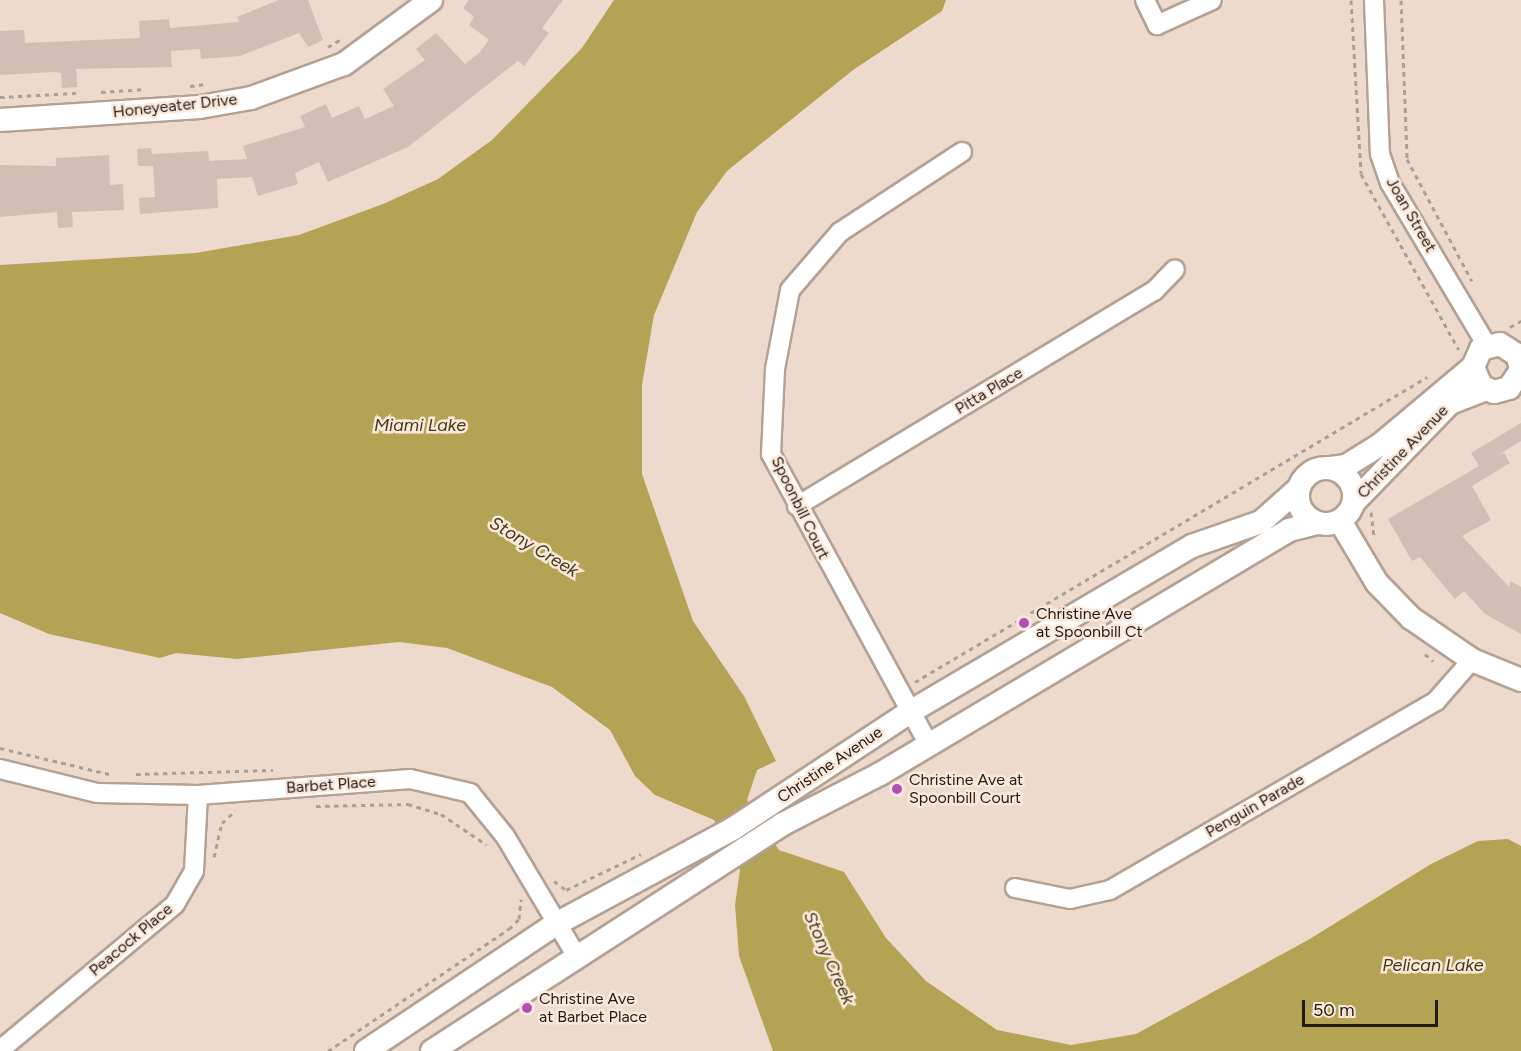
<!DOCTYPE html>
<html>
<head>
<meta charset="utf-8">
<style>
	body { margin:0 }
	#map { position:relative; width:1521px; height:1051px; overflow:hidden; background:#eddacd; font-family:Figtree,sans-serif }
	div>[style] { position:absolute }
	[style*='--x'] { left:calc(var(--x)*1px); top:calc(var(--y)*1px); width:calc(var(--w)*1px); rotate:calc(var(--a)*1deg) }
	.water>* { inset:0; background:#b5a355 }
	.building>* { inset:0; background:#d3bdb5 }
	.path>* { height:3px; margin-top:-1.5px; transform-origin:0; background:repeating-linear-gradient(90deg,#ad9e93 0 4.5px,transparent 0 9px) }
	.roads { filter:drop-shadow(2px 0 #b3a194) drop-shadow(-2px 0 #b3a194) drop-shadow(0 2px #b3a194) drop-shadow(0 -2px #b3a194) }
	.minor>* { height:18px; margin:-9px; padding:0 9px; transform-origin:9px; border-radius:9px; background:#fff }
	.tertiary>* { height:22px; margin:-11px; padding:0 11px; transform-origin:11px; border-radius:11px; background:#fff }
	.tertiary>.ring { margin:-11px; padding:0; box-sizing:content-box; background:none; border:22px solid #fff; border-radius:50% }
	.dots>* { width:16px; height:16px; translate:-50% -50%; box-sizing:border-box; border:3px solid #fbe8da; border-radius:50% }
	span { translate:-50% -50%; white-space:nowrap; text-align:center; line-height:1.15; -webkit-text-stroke:5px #fbe8da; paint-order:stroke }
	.street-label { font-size:16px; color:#211b16 }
	.poi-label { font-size:16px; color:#211b16 }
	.left { translate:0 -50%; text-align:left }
	.water-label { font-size:18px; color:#413917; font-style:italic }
	.scale { position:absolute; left:1302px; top:1000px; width:136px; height:27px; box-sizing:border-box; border:3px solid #211b16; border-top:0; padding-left:8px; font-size:18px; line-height:21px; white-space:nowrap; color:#211b16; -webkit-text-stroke:4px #fbe8da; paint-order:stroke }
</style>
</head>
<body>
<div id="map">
	<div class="water">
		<div style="clip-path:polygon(614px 0,946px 0,942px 11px,853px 70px,727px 171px,697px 212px,654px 315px,642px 385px,642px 474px,693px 621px,744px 696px,776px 761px,757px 770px,747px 800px,779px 850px,844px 872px,886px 938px,926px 981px,997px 1030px,1071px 1045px,1136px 1034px,1308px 940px,1431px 864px,1478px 841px,1508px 839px,1521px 846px,1521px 1051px,773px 1051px,739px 956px,735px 905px,740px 870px,714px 820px,655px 795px,635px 776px,610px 730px,552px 687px,447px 648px,399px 642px,237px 659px,176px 653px,160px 658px,49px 634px,0 613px,0 265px,196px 253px,299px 235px,383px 204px,438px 179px,492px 140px,582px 48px)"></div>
	</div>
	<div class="building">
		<div style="clip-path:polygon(279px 0,308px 0,323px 40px,308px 47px,299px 33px,240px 56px,201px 59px,200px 49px,171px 51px,172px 67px,76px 69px,77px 87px,62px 88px,61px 73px,54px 72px,0 75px,0 31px,24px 30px,25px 43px,140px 38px,139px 21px,169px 19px,170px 28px,239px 22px,237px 17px)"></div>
		<div style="clip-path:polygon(469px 0,563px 0,542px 28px,549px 33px,524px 66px,518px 61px,408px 147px,328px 182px,319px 162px,295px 173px,298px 184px,258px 196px,252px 177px,217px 179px,218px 208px,140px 214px,139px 198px,155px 197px,153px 166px,138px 166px,137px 149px,151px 148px,153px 164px,152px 154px,208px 151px,209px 161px,247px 159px,243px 146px,305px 127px,300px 116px,326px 104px,332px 118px,359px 106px,365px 119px,394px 106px,383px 89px,425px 60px,416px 49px,436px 33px,465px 64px,479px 53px,489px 40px,469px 25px,474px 17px,463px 8px)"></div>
		<div style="clip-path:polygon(109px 155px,110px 185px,123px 184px,124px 210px,72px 212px,73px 227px,58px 228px,57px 212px,0 217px,0 165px,56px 166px,56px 158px)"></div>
		<div style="clip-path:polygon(1521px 423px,1521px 441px,1498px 455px,1504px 453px,1510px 463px,1472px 486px,1491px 520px,1462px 536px,1509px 587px,1511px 581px,1521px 587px,1521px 634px,1485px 614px,1464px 591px,1455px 599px,1420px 557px,1412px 561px,1388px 519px,1479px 466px,1471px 453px)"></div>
	</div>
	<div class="path">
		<div style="--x:1351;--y:0;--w:174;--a:86.7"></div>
		<div style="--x:1361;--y:174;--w:201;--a:60.9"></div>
		<div style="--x:1401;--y:0;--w:159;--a:87.8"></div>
		<div style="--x:1407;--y:159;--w:138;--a:62"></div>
		<div style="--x:328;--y:47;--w:17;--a:-31"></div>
		<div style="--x:190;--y:86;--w:15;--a:-8"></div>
		<div style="--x:101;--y:92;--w:44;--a:-3.9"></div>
		<div style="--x:0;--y:97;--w:76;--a:-3"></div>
		<div style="--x:1510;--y:327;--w:13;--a:-29"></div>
		<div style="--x:1371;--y:512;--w:23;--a:83"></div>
		<div style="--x:1425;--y:654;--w:11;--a:41"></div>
		<div style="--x:915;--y:682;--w:596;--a:-30.78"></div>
		<div style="--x:0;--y:748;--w:112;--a:13.4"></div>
		<div style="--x:136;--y:774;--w:137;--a:-1.7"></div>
		<div style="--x:316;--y:806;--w:92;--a:-1.2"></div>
		<div style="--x:408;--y:804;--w:34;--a:17"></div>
		<div style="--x:441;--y:814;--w:55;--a:34"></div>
		<div style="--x:214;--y:857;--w:35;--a:-77"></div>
		<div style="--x:222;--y:823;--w:18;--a:-43"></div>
		<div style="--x:554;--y:881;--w:15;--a:37"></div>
		<div style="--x:566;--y:890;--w:83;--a:-25.6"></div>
		<div style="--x:328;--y:1051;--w:218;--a:-34"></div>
		<div style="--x:509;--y:929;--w:14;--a:-45"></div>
		<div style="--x:519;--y:919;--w:20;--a:-84"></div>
	</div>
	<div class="roads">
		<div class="minor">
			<div style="--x:1145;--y:0;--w:28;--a:64"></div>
			<div style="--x:1157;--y:25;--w:60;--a:-24.4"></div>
			<div style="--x:1374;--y:0;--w:154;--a:87.8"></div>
			<div style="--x:1380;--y:154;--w:31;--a:71"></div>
			<div style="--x:1390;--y:183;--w:190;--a:59.2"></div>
			<div style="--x:797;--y:506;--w:417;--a:-31.1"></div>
			<div style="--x:1154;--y:291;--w:30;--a:-46"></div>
			<div style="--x:929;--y:745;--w:331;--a:-118.5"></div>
			<div style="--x:771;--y:454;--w:85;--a:-87.3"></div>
			<div style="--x:775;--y:369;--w:80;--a:-79.2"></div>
			<div style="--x:790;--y:290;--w:77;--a:-49.2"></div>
			<div style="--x:840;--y:232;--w:146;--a:-33.3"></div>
			<div style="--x:0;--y:769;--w:100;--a:13.9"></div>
			<div style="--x:97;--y:793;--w:101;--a:1.1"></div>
			<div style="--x:198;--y:795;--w:213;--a:-4.3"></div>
			<div style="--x:410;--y:779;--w:62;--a:13.1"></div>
			<div style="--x:470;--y:793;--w:55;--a:50.9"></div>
			<div style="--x:505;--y:836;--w:139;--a:59.2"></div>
			<div style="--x:1015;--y:888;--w:56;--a:11.3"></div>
			<div style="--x:1070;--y:899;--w:41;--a:-12.7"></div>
			<div style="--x:1110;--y:890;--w:377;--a:-30.1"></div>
			<div style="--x:1436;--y:701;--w:55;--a:-48.7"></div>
			<div style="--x:0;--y:1050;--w:228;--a:-39.8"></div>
			<div style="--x:175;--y:904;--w:38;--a:-60"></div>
			<div style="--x:194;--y:871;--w:76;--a:-87"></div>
		</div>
		<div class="tertiary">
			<div style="--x:0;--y:120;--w:200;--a:-3.7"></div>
			<div style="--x:200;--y:107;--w:52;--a:-10"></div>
			<div style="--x:251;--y:98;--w:99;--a:-20.1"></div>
			<div style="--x:344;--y:64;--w:108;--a:-36.3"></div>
			<div style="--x:1521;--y:368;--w:14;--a:-107"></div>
			<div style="--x:1517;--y:355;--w:20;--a:-147"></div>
			<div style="--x:1500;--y:344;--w:20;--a:165"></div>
			<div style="--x:1481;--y:349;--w:20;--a:114"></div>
			<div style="--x:1473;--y:367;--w:21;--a:67"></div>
			<div style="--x:1481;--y:386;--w:14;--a:25"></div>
			<div style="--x:1494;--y:392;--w:16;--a:-15"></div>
			<div style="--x:1509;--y:388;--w:22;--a:-56"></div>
			<div class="ring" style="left:1298px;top:468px;width:34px;height:34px"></div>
			<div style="--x:1331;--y:468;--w:15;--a:-8"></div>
			<div style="--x:1346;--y:466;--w:40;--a:-32"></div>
			<div style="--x:1380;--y:445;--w:121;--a:-40"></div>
			<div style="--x:1354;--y:502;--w:138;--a:-45.9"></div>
			<div style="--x:1450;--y:403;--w:39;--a:-21"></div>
			<div style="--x:1340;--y:521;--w:72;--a:59.2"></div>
			<div style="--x:1377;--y:583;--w:49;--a:45.8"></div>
			<div style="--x:1411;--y:618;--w:74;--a:34.5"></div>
			<div style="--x:1472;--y:660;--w:53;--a:22.2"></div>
			<div style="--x:366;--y:1051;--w:229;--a:-33.8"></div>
			<div style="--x:556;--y:924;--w:202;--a:-28.3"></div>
			<div style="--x:734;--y:828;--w:211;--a:-33.4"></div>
			<div style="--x:910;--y:712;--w:327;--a:-30.5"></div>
			<div style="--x:1192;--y:546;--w:73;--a:-19.2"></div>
			<div style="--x:1261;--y:522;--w:50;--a:-41.7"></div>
			<div style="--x:432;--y:1051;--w:418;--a:-32.9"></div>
			<div style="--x:783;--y:824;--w:109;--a:-27.3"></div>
			<div style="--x:880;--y:774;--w:476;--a:-30.8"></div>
			<div style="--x:1289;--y:530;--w:30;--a:-14"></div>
		</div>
	</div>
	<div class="dots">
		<div style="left:1024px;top:623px;background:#af50b9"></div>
		<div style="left:897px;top:789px;background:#af50b9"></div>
		<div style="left:527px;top:1008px;background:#af50b9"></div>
	</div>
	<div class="street-label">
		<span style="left:175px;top:106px;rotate:-6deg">Honeyeater Drive</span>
		<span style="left:1411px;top:215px;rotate:60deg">Joan Street</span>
		<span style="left:989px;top:391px;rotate:-31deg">Pitta Place</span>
		<span style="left:1403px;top:452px;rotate:-46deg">Christine Avenue</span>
		<span style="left:800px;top:508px;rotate:64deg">Spoonbill Court</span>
		<span style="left:830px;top:765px;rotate:-34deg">Christine Avenue</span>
		<span style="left:331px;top:785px;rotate:-4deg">Barbet Place</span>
		<span style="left:1255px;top:806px;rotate:-30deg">Penguin Parade</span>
		<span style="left:131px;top:940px;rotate:-40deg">Peacock Place</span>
	</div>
	<div class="poi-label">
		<span class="left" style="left:1036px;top:623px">Christine Ave<br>at Spoonbill Ct</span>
		<span class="left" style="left:909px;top:789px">Christine Ave at<br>Spoonbill Court</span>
		<span class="left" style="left:539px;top:1008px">Christine Ave<br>at Barbet Place</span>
	</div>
	<div class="water-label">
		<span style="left:420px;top:425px">Miami Lake</span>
		<span style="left:534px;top:547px;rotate:31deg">Stony Creek</span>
		<span style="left:829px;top:958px;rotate:66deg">Stony Creek</span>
		<span style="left:1433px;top:965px">Pelican Lake</span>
	</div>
	<div class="scale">50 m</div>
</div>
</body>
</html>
